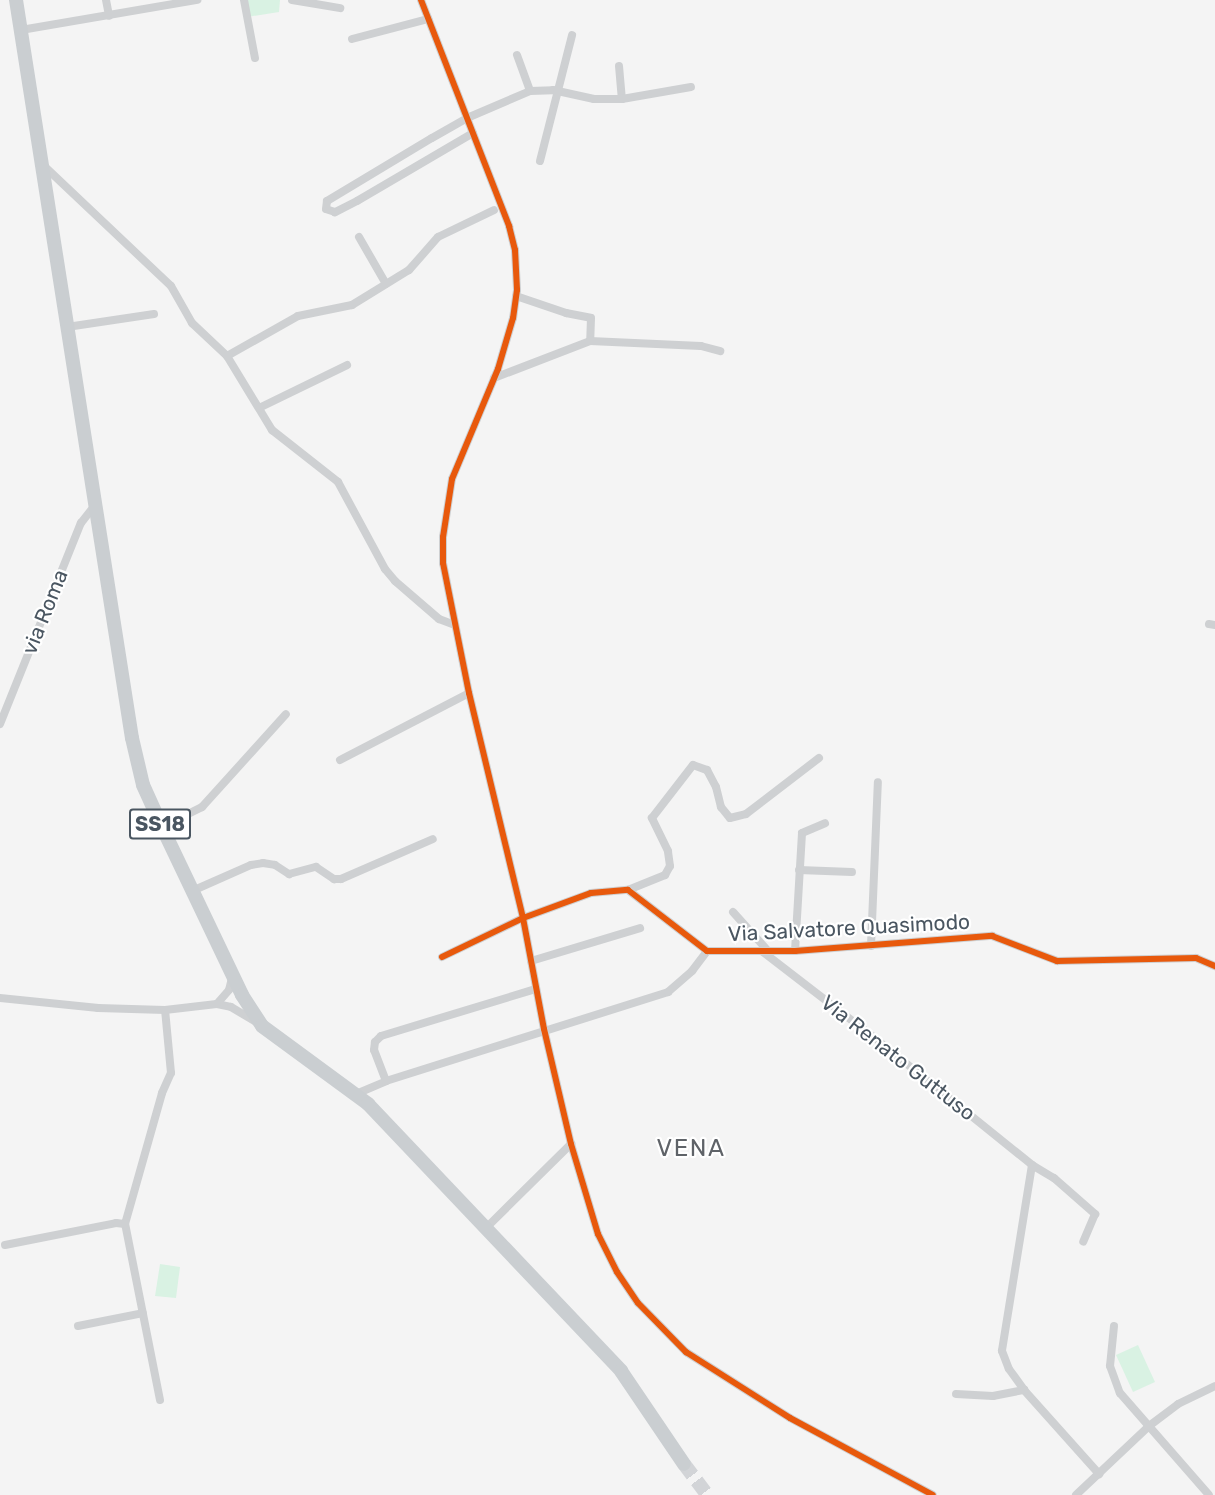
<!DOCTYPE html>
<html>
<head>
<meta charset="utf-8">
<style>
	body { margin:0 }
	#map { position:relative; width:1215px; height:1495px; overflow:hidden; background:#f4f4f4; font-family:Rubik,sans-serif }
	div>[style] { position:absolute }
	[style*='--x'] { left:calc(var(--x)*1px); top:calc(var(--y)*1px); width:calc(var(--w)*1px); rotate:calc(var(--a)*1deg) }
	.green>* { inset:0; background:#d9f2e3 }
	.primary-tunnel>* { height:14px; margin-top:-7px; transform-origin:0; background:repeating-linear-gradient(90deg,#d2d4d7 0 14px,transparent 0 21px) }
	.minor>* { height:8px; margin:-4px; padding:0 4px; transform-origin:4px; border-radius:4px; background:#ced0d2 }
	.primary>* { height:14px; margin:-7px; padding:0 7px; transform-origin:7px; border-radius:7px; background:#caced1 }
	.cycleway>* { height:6px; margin:-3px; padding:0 3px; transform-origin:3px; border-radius:3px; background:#e8590c }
	span { translate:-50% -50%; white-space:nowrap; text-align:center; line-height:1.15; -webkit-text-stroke:4.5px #fff; paint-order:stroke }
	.shield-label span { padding:2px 4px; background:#fff; border:2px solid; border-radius:4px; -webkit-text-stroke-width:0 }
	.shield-label { font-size:20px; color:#4a5661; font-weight:700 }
	.street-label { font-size:21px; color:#4a5661 }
	.quarter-label { font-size:24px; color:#5f6368; letter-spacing:1.5px }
</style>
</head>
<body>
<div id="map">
	<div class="green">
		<div style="clip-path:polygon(244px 0,280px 0,279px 12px,247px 17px)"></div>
		<div style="clip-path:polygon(160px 1264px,180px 1267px,176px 1298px,155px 1296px)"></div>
		<div style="clip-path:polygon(1138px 1345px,1155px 1382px,1133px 1392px,1116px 1355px)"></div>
	</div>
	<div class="primary-tunnel">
		<div style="--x:684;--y:1464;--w:39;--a:53"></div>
	</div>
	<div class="minor">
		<div style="--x:106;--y:0;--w:16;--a:79"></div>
		<div style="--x:244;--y:0;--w:59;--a:79.3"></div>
		<div style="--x:292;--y:0;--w:49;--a:9.5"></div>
		<div style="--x:421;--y:0;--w:243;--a:68.7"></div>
		<div style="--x:509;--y:226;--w:25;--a:76"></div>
		<div style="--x:515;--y:250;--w:40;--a:87.1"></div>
		<div style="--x:517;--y:290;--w:28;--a:98"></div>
		<div style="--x:513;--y:318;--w:53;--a:106.4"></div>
		<div style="--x:498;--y:369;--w:119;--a:112.7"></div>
		<div style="--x:452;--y:479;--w:59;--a:98.8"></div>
		<div style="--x:443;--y:537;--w:26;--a:90"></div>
		<div style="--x:443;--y:563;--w:133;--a:78.7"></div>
		<div style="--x:469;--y:693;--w:231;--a:76.5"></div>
		<div style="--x:523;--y:918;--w:113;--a:79.3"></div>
		<div style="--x:544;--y:1029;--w:118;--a:76.8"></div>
		<div style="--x:571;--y:1144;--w:94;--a:73.3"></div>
		<div style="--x:598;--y:1234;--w:42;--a:63.4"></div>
		<div style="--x:617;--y:1272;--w:37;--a:56"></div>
		<div style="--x:638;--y:1303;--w:69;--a:45.6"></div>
		<div style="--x:686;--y:1352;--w:123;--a:32.4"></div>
		<div style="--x:790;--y:1418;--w:162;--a:28.3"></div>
		<div style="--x:21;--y:30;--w:179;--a:-9.7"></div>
		<div style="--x:352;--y:39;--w:79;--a:-14.7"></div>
		<div style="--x:517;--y:55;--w:38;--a:70"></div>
		<div style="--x:619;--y:66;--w:33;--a:85"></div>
		<div style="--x:473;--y:133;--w:134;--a:149.6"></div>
		<div style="--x:357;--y:201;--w:25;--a:153"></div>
		<div style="--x:335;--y:212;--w:9;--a:-162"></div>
		<div style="--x:326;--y:209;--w:8;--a:-83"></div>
		<div style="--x:327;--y:201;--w:122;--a:-31"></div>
		<div style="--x:432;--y:138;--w:40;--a:-29.7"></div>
		<div style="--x:467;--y:118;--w:69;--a:-23.2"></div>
		<div style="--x:530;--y:91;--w:23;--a:-2"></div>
		<div style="--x:553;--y:90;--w:42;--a:12.4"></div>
		<div style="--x:594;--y:99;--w:28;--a:0"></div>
		<div style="--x:622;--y:99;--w:70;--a:-9.9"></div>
		<div style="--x:540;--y:161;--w:130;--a:-75.7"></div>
		<div style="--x:43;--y:165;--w:176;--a:43.4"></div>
		<div style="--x:171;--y:286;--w:43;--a:60.4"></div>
		<div style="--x:192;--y:323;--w:48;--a:43.3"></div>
		<div style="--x:227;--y:356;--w:87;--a:58.7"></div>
		<div style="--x:272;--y:430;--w:84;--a:38.2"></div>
		<div style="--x:338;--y:482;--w:99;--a:61.6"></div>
		<div style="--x:385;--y:569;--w:16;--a:50"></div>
		<div style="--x:395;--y:581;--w:58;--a:40.8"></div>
		<div style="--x:439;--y:619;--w:17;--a:21"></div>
		<div style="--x:359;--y:237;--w:54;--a:60.1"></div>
		<div style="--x:516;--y:296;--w:53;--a:18.8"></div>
		<div style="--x:566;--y:313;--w:25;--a:11"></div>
		<div style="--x:591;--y:318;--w:23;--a:92"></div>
		<div style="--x:67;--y:327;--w:88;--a:-8.5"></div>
		<div style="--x:227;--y:356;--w:81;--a:-29.4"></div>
		<div style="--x:298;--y:316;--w:55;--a:-11.5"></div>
		<div style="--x:352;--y:305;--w:67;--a:-31.6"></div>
		<div style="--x:409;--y:270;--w:44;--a:-48.7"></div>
		<div style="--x:438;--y:237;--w:62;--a:-25.7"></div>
		<div style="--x:494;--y:378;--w:103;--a:-21.1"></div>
		<div style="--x:590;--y:341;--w:111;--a:2.6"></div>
		<div style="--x:701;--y:346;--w:20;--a:15"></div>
		<div style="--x:259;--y:408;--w:98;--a:-26"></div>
		<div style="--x:1209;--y:624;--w:6;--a:9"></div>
		<div style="--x:0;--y:724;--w:217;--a:-68.1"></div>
		<div style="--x:81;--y:523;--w:23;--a:-52"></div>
		<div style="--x:340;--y:760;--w:145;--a:-27.4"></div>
		<div style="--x:162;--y:827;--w:45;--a:-26.6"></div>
		<div style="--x:202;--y:807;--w:125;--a:-47.9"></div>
		<div style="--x:799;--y:870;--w:53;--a:2.2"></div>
		<div style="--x:628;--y:890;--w:40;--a:-22"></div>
		<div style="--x:665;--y:875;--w:10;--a:-61"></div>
		<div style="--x:670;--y:866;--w:15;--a:-98"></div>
		<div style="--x:668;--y:851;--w:37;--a:-116"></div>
		<div style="--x:652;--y:818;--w:67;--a:-52.3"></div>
		<div style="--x:693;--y:765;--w:15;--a:20"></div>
		<div style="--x:707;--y:770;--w:19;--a:62"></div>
		<div style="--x:716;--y:787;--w:21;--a:76"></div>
		<div style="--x:721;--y:807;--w:14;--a:51"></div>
		<div style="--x:730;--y:818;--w:16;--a:-14"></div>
		<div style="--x:746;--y:814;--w:92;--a:-37.5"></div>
		<div style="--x:192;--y:891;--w:64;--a:-23.8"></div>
		<div style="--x:251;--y:865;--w:12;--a:-9"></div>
		<div style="--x:263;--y:863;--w:12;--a:9"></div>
		<div style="--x:275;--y:865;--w:17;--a:33"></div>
		<div style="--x:289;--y:874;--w:28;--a:-15"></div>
		<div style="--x:316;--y:867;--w:22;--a:34"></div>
		<div style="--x:334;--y:879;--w:7;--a:0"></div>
		<div style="--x:341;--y:879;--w:100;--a:-23.5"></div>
		<div style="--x:733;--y:912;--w:54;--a:48"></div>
		<div style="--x:871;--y:946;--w:164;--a:-87.6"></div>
		<div style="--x:795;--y:951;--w:118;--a:-86.6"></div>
		<div style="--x:802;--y:833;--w:25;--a:-23"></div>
		<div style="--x:763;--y:952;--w:143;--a:37.6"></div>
		<div style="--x:876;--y:1039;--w:201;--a:38.9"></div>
		<div style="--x:1032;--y:1165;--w:26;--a:31"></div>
		<div style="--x:1054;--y:1178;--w:55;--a:41.3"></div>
		<div style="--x:1095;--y:1214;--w:30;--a:113"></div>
		<div style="--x:442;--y:957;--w:90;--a:-25.7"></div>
		<div style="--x:523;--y:918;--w:72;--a:-20.2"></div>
		<div style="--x:591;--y:893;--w:37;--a:-5"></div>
		<div style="--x:628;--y:890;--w:100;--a:37.7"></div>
		<div style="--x:707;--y:951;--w:88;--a:0"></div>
		<div style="--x:795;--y:951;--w:198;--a:-4.4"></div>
		<div style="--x:992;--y:936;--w:70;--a:21"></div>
		<div style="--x:1057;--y:961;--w:139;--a:-1.2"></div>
		<div style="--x:1196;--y:958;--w:21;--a:23"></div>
		<div style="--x:531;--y:961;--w:114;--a:-16.8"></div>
		<div style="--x:232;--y:978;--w:12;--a:104"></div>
		<div style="--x:229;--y:990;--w:18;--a:131"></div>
		<div style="--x:217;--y:1004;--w:14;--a:12"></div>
		<div style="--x:231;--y:1007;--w:29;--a:31"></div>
		<div style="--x:0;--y:998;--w:99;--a:5.8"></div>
		<div style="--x:98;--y:1008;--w:67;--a:1.7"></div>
		<div style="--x:165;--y:1010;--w:52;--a:-6.6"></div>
		<div style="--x:386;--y:1081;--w:33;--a:-111"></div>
		<div style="--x:374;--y:1050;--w:8;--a:-83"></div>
		<div style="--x:375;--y:1042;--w:8;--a:-45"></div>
		<div style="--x:381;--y:1036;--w:162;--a:-16.9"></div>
		<div style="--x:356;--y:1094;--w:33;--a:-23"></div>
		<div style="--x:386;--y:1081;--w:296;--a:-17.5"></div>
		<div style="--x:668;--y:992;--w:32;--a:-41"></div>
		<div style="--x:692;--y:971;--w:25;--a:-53"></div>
		<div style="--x:1032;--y:1165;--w:188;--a:99.2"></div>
		<div style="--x:1002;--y:1351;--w:19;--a:69"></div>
		<div style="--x:1009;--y:1369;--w:26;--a:54"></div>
		<div style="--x:1024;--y:1390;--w:113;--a:48.2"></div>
		<div style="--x:486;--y:1228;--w:120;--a:-44.7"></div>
		<div style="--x:5;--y:1245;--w:113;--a:-11.2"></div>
		<div style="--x:116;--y:1223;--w:9;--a:6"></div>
		<div style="--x:78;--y:1326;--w:66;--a:-11.3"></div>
		<div style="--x:1114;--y:1326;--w:40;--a:95.7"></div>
		<div style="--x:1110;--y:1366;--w:29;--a:70"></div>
		<div style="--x:1120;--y:1393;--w:135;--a:48.9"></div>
		<div style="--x:956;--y:1394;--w:37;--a:3"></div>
		<div style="--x:993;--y:1396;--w:32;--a:-11"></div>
		<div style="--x:160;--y:1400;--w:179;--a:-101.2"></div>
		<div style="--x:125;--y:1224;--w:136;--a:-74.2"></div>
		<div style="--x:162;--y:1093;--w:22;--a:-66"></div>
		<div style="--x:171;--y:1073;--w:63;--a:-95.4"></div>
		<div style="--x:1076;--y:1495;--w:100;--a:-43.4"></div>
		<div style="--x:1149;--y:1426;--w:36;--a:-37"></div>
		<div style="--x:1178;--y:1404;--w:41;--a:-25.9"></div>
	</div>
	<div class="primary">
		<div style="--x:16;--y:0;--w:747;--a:81.07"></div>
		<div style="--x:132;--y:738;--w:48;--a:76.8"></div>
		<div style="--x:143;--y:785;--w:46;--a:65.7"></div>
		<div style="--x:162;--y:827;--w:186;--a:64.5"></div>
		<div style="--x:242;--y:995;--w:37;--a:57"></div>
		<div style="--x:262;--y:1026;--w:132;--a:36.3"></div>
		<div style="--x:368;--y:1104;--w:368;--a:46.5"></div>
		<div style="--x:621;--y:1371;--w:112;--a:55.9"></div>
	</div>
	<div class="cycleway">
		<div style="--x:421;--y:0;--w:243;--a:68.7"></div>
		<div style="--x:509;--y:226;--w:25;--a:76"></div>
		<div style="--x:515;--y:250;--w:40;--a:87.1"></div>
		<div style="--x:517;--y:290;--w:28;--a:98"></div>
		<div style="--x:513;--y:318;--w:53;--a:106.4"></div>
		<div style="--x:498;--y:369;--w:119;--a:112.7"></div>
		<div style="--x:452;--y:479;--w:59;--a:98.8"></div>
		<div style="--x:443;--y:537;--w:26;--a:90"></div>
		<div style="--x:443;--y:563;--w:133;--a:78.7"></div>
		<div style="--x:469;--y:693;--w:231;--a:76.5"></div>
		<div style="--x:523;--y:918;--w:113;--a:79.3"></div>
		<div style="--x:544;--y:1029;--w:118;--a:76.8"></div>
		<div style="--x:571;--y:1144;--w:94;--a:73.3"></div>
		<div style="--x:598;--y:1234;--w:42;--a:63.4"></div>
		<div style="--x:617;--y:1272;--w:37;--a:56"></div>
		<div style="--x:638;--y:1303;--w:69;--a:45.6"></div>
		<div style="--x:686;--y:1352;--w:123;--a:32.4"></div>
		<div style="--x:790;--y:1418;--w:162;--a:28.3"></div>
		<div style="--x:442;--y:957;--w:90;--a:-25.7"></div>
		<div style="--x:523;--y:918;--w:72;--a:-20.2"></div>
		<div style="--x:591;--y:893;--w:37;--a:-5"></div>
		<div style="--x:628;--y:890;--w:100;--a:37.7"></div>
		<div style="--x:707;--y:951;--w:88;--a:0"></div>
		<div style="--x:795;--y:951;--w:198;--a:-4.4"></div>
		<div style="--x:992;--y:936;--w:70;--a:21"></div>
		<div style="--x:1057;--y:961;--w:139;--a:-1.2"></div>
		<div style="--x:1196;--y:958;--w:21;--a:23"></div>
	</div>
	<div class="shield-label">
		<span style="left:160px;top:824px">SS18</span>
	</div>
	<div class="street-label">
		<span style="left:45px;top:612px;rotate:-68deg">via Roma</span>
		<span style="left:849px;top:928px;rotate:-3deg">Via Salvatore Quasimodo</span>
		<span style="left:898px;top:1058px;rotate:38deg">Via Renato Guttuso</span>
	</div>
	<div class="quarter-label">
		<span style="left:691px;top:1149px">VENA</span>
	</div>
</div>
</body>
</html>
